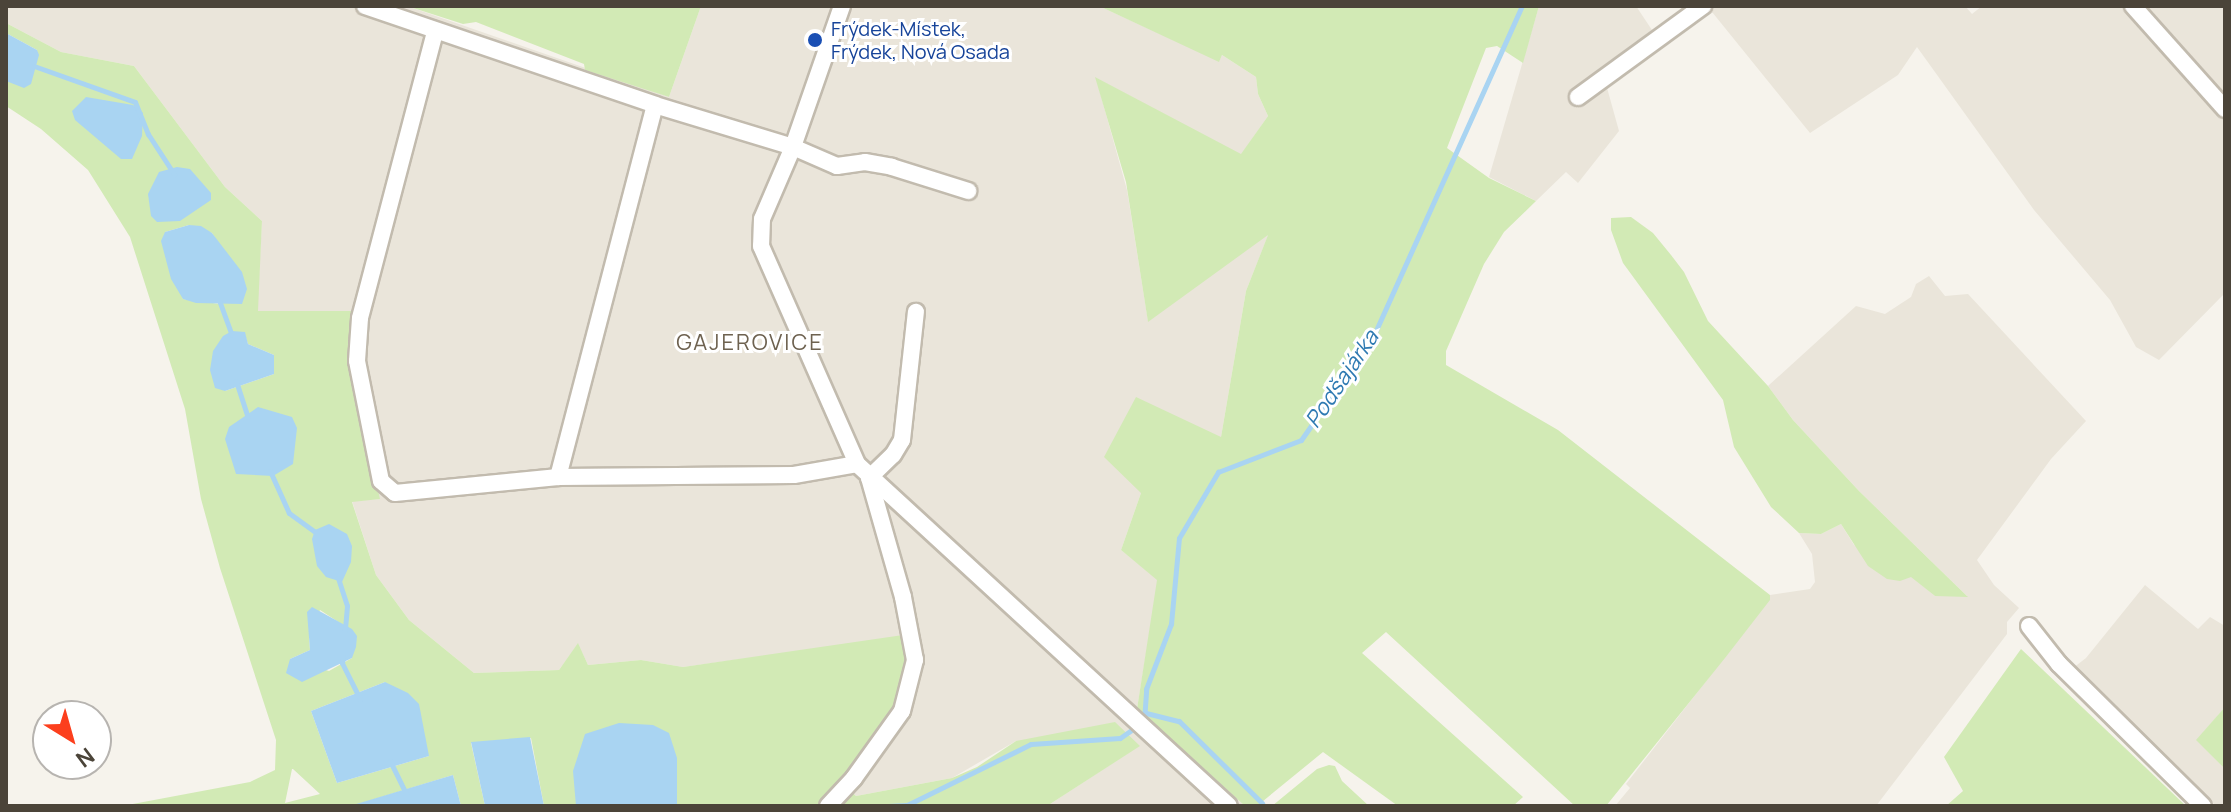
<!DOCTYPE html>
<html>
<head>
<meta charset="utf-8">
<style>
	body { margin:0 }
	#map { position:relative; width:2231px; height:812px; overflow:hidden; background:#f6f3ec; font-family:Manrope,sans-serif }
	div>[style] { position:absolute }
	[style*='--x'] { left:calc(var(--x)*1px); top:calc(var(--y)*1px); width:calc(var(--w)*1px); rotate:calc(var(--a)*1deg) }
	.residential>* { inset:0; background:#eae5da }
	.green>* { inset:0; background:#d2eab5 }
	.water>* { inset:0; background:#a9d4f2 }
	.stream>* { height:5px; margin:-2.5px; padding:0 2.5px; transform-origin:2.5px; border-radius:2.5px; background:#a9d4f2 }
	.roads { filter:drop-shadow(2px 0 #c2bbae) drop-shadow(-2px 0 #c2bbae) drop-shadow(0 2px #c2bbae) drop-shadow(0 -2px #c2bbae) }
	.minor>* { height:16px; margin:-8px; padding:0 8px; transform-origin:8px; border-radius:8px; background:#fff }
	.dots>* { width:22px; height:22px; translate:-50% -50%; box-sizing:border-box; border:4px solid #fff; border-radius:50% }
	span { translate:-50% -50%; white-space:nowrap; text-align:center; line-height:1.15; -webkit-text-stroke:6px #fff; paint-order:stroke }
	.transit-label { font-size:20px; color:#164399 }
	.left { translate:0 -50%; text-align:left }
	.neighbourhood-label { font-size:22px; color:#6e6250; letter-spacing:2px }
	.water-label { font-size:22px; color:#2e7ab2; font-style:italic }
	.frame { position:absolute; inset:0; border:8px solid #4b4439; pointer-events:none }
	.north { position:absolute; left:32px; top:700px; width:80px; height:80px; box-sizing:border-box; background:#fff; border:2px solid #b7b4b0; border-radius:50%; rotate:143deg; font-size:22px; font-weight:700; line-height:32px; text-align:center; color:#4b4439 }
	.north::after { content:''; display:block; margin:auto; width:28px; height:36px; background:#fc3f1d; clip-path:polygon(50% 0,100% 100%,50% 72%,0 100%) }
</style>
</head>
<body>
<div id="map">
	<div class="residential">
		<div style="clip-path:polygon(6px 6px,407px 6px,669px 97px,701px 6px,1099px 6px,1219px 61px,1222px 55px,1256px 77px,1258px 94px,1268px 116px,1241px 155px,1096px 78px,1127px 190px,1148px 321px,1269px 233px,1246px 291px,1221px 437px,1141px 493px,1121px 550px,1158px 580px,1137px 709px,1245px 806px,1047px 806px,1139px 746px,1016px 741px,952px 778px,856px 796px,842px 784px,896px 638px,683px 667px,641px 660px,588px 665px,578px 644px,559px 670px,474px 673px,409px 620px,376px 575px,352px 501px,380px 499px,257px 311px,262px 221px,225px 187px,134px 66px,61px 52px,6px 23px)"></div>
		<div style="clip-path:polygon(1539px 6px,1636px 6px,1652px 30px,1604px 77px,1619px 131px,1578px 183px,1566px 172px,1536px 201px,1489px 177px)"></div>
		<div style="clip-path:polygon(1965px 6px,1972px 14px,1982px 6px,2225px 6px,2225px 293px,2159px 360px,2136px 347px,2110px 300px,2034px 210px,1917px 47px,1898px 75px,1810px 133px,1708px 7px)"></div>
		<div style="clip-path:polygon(1929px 276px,1945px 296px,1968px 294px,2086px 421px,2051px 459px,1977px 560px,1994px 585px,2019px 608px,2007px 622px,2007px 634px,1876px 806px,1615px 806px,1630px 788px,1626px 784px,1769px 600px,1770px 595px,1810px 589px,1815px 582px,1812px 554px,1799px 533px,1821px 534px,1841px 524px,1854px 545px,1911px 576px,1935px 596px,1967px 596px,1859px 491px,1793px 420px,1768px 386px,1856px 306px,1885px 314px,1911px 297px,1916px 284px)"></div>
		<div style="clip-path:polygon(2145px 585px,2198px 629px,2210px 617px,2225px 626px,2225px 707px,2197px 740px,2225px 769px,2225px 806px,2216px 806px,2073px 668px,2086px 658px)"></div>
	</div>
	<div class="green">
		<div style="clip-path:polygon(407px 6px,701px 6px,669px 97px,585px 70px,584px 64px,476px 22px,463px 24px)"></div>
		<div style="clip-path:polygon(1099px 6px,1539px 6px,1523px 63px,1497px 46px,1486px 48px,1447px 148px,1489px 178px,1536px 201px,1504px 232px,1484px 264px,1446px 351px,1446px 365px,1558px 430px,1770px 595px,1770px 600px,1725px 658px,1606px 806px,1575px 806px,1386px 632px,1362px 653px,1523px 797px,1513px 806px,1398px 806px,1323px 752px,1257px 806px,1245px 806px,1137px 709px,1157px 580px,1121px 550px,1141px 493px,1104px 457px,1136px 397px,1221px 437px,1246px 291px,1268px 235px,1148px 322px,1126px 182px,1095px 77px,1241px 154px,1268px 116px,1258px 94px,1256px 77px,1222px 55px,1219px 62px)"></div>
		<div style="clip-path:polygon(evenodd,6px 23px,61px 52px,134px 66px,225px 187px,262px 221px,258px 311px,354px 311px,354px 386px,380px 499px,352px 502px,376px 575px,409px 620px,474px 673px,559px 670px,578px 643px,588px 665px,641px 660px,683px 667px,910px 634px,903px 701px,842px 783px,856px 796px,952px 778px,977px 767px,1016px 741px,1115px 722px,1140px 746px,1047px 806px,544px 806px,531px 738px,471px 743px,485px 806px,461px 806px,453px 775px,352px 806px,122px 806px,250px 782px,275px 770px,276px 740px,220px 568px,201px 499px,185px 409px,130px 237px,88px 170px,41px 129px,6px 106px,6px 81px,37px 50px,6px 33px,6px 23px,189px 225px,212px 233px,222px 249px,220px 304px,183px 299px,165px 232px,189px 225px,6px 23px,244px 332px,248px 344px,274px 355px,274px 374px,225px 391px,244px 332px,6px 23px,320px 610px,343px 625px,352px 658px,329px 671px,290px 659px,310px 650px,309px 637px,320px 610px,6px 23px,385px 682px,429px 756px,337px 783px,311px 711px,385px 682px,6px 23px,292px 769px,293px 769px,320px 794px,285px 803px,292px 769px)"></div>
		<div style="clip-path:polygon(1631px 217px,1653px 233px,1671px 255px,1684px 272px,1708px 321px,1768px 386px,1793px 420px,1859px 491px,1968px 597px,1935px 596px,1911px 577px,1900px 581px,1887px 579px,1868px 566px,1841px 524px,1821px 534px,1799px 533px,1771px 507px,1734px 447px,1723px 400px,1623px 263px,1611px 230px,1611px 218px)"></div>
		<div style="clip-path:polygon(2021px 649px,2186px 806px,1946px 806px,1963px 791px,1944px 757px)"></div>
		<div style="clip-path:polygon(2225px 707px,2225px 769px,2196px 740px)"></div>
		<div style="clip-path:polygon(1329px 765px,1335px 766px,1342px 781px,1369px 806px,1272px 806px,1317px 769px)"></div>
	</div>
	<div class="water">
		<div style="clip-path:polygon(6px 33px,37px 50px,39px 55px,31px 84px,24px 88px,6px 81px)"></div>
		<div style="clip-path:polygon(86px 97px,133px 105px,143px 113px,142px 136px,132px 159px,121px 159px,75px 120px,72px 111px)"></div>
		<div style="clip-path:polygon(177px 167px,190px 169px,211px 193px,211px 200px,180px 221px,157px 222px,151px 216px,148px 194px,159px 172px)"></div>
		<div style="clip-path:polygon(189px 225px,201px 226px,212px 233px,242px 272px,247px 289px,242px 304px,196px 303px,183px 299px,171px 279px,161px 241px,165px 232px)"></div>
		<div style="clip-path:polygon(232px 331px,245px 332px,248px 344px,274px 355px,274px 374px,225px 391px,215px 388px,210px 370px,213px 351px,223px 336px)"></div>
		<div style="clip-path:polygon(258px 407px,292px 417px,297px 428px,293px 464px,273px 476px,236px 474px,225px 439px,229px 427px)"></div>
		<div style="clip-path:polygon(329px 524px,347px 534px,352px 546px,351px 562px,342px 582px,326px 577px,317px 566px,312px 539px,315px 530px)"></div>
		<div style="clip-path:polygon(312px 607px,352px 629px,357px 636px,356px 647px,352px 658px,302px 682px,286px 673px,290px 659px,310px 650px,307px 612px)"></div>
		<div style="clip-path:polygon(385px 682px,408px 693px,419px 704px,429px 756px,337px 783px,311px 711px)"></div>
		<div style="clip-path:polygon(619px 723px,653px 725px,669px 733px,677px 758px,677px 806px,576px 806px,573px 771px,585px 734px)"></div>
		<div style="clip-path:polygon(530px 737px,544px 806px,485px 806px,471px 742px)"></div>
		<div style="clip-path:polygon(453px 775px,461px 806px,352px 806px,353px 805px)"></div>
	</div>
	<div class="stream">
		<div style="--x:34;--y:66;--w:107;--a:19.6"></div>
		<div style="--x:135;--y:102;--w:35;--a:68"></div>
		<div style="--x:148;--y:134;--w:48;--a:57"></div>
		<div style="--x:219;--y:300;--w:37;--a:70"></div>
		<div style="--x:236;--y:381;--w:38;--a:72"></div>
		<div style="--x:270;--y:471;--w:46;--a:65.7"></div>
		<div style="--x:289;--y:513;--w:34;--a:36"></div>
		<div style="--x:338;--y:578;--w:29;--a:72"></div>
		<div style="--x:347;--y:606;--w:25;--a:95"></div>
		<div style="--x:343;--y:657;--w:6;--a:99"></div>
		<div style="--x:342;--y:663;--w:40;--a:63.4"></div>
		<div style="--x:1146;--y:713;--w:34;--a:14"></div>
		<div style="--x:1179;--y:721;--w:117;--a:44.7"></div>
		<div style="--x:390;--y:761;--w:50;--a:63.9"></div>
		<div style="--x:888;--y:806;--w:19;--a:-3"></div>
		<div style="--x:907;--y:805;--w:138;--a:-26.2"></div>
		<div style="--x:1031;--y:744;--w:89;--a:-3.9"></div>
		<div style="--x:1120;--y:738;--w:29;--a:-35"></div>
		<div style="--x:1144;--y:721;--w:32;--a:-86"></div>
		<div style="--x:1146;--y:689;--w:70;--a:-69"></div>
		<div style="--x:1171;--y:624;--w:86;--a:-84.7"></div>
		<div style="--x:1179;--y:538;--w:77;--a:-59.4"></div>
		<div style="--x:1218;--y:472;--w:89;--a:-21.1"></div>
		<div style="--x:1301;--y:440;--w:126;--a:-55"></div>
		<div style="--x:1373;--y:337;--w:363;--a:-65.8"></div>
	</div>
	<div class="roads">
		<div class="minor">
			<div style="--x:365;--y:6;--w:306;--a:18.8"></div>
			<div style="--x:655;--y:105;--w:144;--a:16.9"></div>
			<div style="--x:793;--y:147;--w:48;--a:23.4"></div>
			<div style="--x:837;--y:166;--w:28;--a:-8"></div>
			<div style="--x:865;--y:162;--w:27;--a:10"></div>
			<div style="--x:892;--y:167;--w:80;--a:17.5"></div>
			<div style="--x:842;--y:6;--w:149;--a:109.2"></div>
			<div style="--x:793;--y:147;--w:78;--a:113.3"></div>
			<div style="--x:762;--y:219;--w:27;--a:92"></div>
			<div style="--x:761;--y:246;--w:238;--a:66.2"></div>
			<div style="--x:857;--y:464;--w:505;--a:42.59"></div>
			<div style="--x:2133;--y:6;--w:138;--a:48.2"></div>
			<div style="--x:435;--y:32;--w:296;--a:104.7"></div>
			<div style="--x:360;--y:318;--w:43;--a:94"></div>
			<div style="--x:357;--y:361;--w:122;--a:78.7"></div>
			<div style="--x:381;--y:481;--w:18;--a:41"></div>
			<div style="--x:395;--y:493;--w:164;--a:-5.6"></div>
			<div style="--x:558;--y:477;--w:236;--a:-0.5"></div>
			<div style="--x:794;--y:475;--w:64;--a:-9.9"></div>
			<div style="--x:1578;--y:97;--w:155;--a:-36.1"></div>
			<div style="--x:558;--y:477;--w:384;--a:-75.4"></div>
			<div style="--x:2029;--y:626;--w:48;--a:51.7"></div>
			<div style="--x:2059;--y:664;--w:202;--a:44.6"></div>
			<div style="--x:828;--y:806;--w:38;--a:-47"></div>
			<div style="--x:854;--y:778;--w:82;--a:-54.4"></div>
			<div style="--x:902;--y:711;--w:53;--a:-75.7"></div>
			<div style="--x:915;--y:660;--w:64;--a:-100.8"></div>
			<div style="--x:903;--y:597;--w:124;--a:-105.9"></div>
			<div style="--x:869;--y:478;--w:33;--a:-44"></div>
			<div style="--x:893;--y:455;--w:17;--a:-59"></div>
			<div style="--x:902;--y:440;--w:129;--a:-83.8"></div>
		</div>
	</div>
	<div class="dots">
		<div style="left:815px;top:40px;background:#1a4fb4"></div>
	</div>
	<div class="transit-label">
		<span class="left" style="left:831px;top:40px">Frýdek-Místek,<br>Frýdek, Nová Osada</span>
	</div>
	<div class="neighbourhood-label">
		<span style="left:750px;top:343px">GAJEROVICE</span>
	</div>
	<div class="water-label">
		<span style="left:1342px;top:379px;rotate:-56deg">Podšajárka</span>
	</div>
	<div class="frame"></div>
	<div class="north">N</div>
</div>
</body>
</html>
